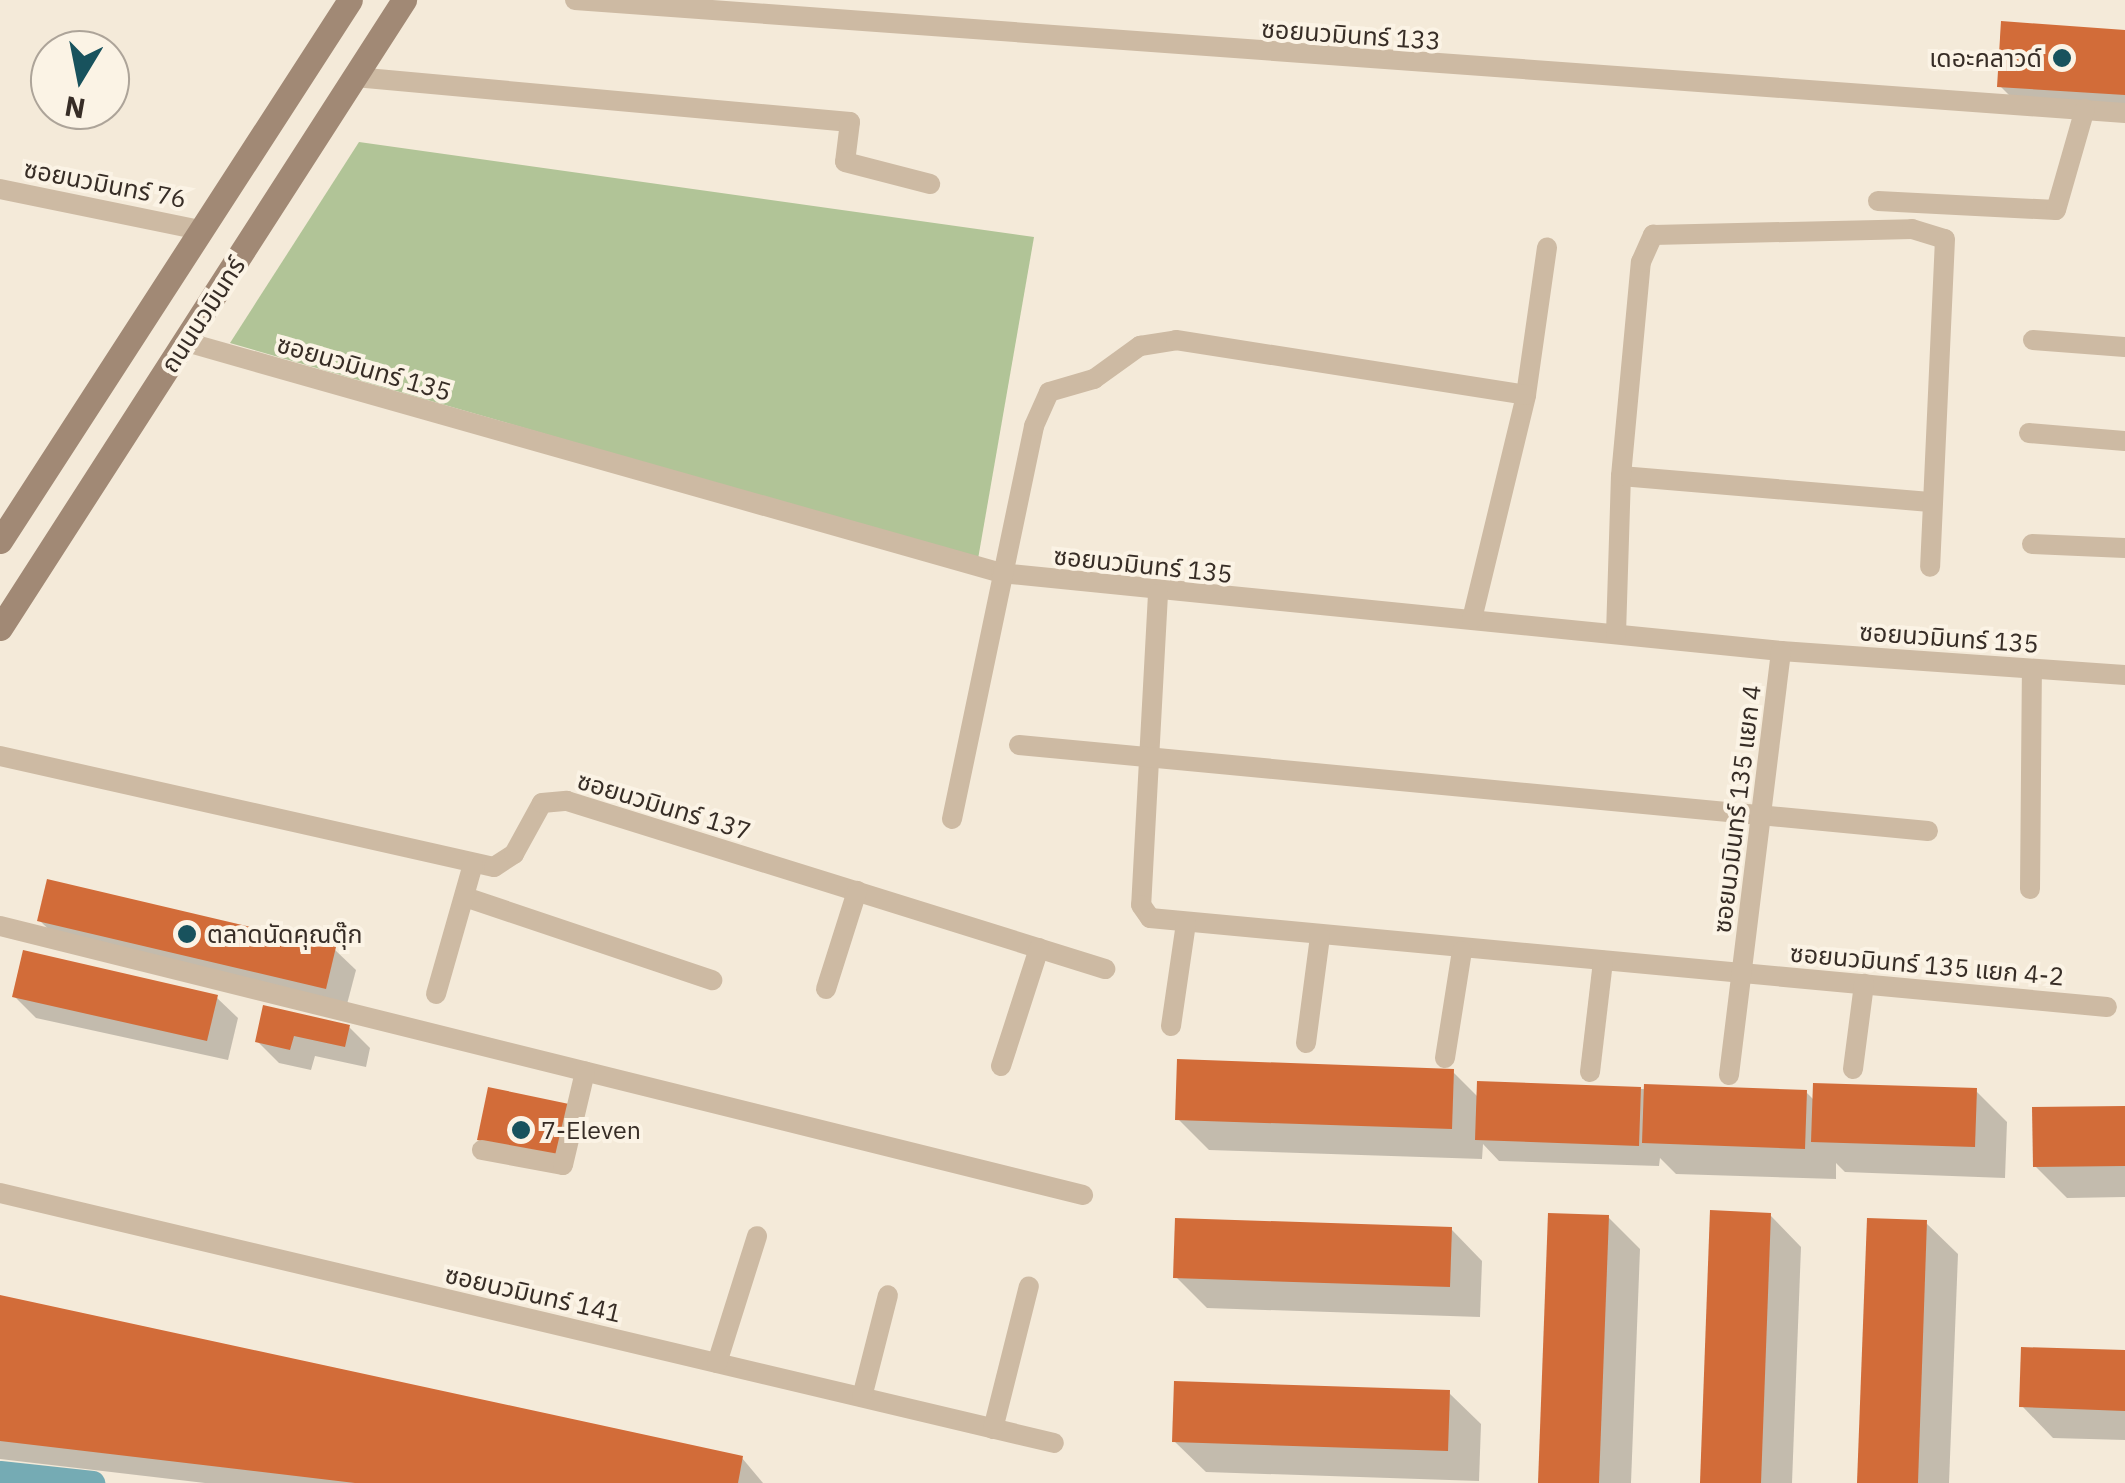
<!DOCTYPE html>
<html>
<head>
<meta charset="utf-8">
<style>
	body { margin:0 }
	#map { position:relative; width:2125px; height:1483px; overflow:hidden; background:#f4ead9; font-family:"IBM Plex Sans","Noto Sans Thai",sans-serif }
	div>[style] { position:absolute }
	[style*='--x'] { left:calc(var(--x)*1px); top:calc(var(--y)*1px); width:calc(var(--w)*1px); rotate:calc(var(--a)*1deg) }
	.green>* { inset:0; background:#b1c497 }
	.shadow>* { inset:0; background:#0003 }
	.canal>* { height:25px; margin:-12.5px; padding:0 12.5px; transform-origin:12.5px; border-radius:12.5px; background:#75abb4 }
	.building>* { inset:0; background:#d26c39 }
	.street>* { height:20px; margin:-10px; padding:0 10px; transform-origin:10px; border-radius:10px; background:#cdbaa3 }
	.secondary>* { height:25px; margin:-12.5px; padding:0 12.5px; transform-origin:12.5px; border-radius:12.5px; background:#a18975 }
	.dots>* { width:28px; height:28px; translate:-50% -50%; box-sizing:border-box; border:5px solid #fbf3e5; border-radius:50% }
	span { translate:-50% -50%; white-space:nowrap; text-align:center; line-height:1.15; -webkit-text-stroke:8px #fbf3e5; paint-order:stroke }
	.street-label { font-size:25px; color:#372d26 }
	.poi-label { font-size:25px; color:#372d26 }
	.right { translate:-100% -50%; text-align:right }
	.left { translate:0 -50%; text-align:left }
	.north { position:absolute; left:30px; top:30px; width:100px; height:100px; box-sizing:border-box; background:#fbf3e5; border:2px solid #ada499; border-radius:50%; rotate:190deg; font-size:28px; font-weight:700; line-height:40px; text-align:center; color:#372d26 }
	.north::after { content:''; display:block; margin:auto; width:35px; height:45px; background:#18525d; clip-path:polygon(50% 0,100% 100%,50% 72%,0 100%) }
</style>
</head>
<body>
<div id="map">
	<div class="green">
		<div style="clip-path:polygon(359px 142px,1034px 237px,978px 559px,230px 343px)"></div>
	</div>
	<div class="shadow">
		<div style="clip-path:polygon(2125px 32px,2125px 114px,2021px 107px,2000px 86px)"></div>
		<div style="clip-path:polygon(40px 921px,334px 949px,356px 970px,346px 1008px,62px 942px)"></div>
		<div style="clip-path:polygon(15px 997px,216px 997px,238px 1018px,228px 1060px,36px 1018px)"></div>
		<div style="clip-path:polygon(349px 1027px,370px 1048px,366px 1067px,315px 1056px,311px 1070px,279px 1063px,258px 1042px)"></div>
		<div style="clip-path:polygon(1452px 1071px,1479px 1098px,1640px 1089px,1806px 1092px,1815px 1101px,1976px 1091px,2007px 1122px,2005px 1178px,1845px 1172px,1836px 1163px,1836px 1179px,1676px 1174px,1660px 1158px,1659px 1166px,1499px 1161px,1483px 1144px,1482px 1159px,1209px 1150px,1178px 1119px)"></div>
		<div style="clip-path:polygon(2125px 1109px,2125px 1197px,2067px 1198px,2035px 1166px)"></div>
		<div style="clip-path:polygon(1770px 1215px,1801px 1247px,1792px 1483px,1702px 1483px)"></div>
		<div style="clip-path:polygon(1608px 1217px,1640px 1249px,1631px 1483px,1541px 1483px)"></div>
		<div style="clip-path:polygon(1926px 1223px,1958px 1254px,1949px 1483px,1859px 1483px)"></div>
		<div style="clip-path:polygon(1451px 1229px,1482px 1261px,1480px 1317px,1207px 1308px,1176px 1277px)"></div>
		<div style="clip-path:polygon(0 1298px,742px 1458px,763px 1483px,205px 1483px,0 1459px)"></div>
		<div style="clip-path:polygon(2125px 1353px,2125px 1440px,2053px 1438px,2022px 1406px)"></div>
		<div style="clip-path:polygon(1449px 1393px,1481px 1424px,1479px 1481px,1206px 1472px,1174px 1441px)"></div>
	</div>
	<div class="canal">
		<div style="--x:0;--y:1473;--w:93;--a:6.2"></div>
	</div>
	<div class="building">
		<div style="clip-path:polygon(2001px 21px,2125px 30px,2125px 95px,1997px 87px)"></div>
		<div style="clip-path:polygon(47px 879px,336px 947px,326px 989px,37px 921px)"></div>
		<div style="clip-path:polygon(23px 950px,218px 995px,207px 1041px,12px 997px)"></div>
		<div style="clip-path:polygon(263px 1005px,350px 1025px,345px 1047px,294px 1036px,290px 1050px,255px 1042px)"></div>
		<div style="clip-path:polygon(1177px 1059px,1454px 1069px,1452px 1129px,1175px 1120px)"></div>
		<div style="clip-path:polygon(1477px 1081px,1641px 1087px,1639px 1146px,1475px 1140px)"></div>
		<div style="clip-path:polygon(1813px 1083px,1977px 1088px,1975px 1147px,1811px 1142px)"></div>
		<div style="clip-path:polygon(1644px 1084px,1807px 1090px,1805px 1149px,1642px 1143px)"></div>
		<div style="clip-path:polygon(488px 1087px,569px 1104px,557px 1157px,477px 1140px)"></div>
		<div style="clip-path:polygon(2125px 1106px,2125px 1166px,2033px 1167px,2032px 1107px)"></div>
		<div style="clip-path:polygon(1710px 1210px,1771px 1213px,1761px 1483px,1700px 1483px)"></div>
		<div style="clip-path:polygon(1548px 1213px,1609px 1215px,1599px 1483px,1538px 1483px)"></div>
		<div style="clip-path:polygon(1175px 1218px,1452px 1227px,1450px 1287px,1173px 1278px)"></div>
		<div style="clip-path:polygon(1867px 1218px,1927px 1220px,1918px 1483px,1857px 1483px)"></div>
		<div style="clip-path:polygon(0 1295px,743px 1456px,738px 1483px,355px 1483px,0 1441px)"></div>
		<div style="clip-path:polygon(2021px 1347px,2125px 1350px,2125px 1411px,2019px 1407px)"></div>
		<div style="clip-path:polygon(1174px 1381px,1450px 1390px,1448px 1451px,1172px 1442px)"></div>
	</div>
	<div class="street">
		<div style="--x:575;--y:0;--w:1554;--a:4.17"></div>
		<div style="--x:355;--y:77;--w:497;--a:5.2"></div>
		<div style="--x:850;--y:122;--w:40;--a:97.1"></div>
		<div style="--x:845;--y:162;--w:88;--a:14.5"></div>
		<div style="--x:0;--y:189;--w:204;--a:11.6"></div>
		<div style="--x:1878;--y:201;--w:178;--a:2.9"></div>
		<div style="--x:2056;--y:210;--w:105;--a:-74"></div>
		<div style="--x:2033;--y:340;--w:92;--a:4.4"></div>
		<div style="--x:186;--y:342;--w:847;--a:15.82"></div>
		<div style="--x:1001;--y:573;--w:784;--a:5.71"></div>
		<div style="--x:1781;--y:651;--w:345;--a:4"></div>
		<div style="--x:2029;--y:433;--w:96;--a:4.8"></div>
		<div style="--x:1621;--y:476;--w:313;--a:4.8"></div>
		<div style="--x:2032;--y:544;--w:93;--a:2.5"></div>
		<div style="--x:1158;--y:594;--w:311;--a:93.1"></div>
		<div style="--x:1141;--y:905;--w:16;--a:55"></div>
		<div style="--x:1150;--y:918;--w:961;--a:5.31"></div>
		<div style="--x:1472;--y:619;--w:230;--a:-76.4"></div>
		<div style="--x:1526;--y:395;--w:149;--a:-81.9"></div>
		<div style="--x:1616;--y:634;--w:158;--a:-88.2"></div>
		<div style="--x:1621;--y:476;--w:215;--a:-84.7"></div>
		<div style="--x:1641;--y:262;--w:30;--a:-66"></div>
		<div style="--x:1653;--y:235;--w:259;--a:-1.3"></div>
		<div style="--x:1912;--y:229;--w:34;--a:17"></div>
		<div style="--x:1945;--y:239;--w:328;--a:92.6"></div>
		<div style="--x:1019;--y:745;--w:913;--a:5.4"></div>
		<div style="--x:0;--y:756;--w:506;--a:12.66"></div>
		<div style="--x:494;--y:867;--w:24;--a:-33"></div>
		<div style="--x:514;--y:854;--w:58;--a:-61.2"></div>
		<div style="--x:542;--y:803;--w:25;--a:-5"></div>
		<div style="--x:567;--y:801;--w:564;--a:17.34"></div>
		<div style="--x:952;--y:819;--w:401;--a:-78.2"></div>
		<div style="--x:1034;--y:426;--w:37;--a:-66"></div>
		<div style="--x:1049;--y:392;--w:47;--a:-16.1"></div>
		<div style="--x:1094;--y:379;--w:57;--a:-35.7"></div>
		<div style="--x:1140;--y:346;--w:36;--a:-9"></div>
		<div style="--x:1176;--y:340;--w:354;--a:8.9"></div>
		<div style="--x:2030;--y:889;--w:220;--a:-89.5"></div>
		<div style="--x:465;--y:897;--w:261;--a:18.6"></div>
		<div style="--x:0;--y:926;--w:1116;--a:13.95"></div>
		<div style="--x:826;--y:989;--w:103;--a:-72.4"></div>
		<div style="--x:436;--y:994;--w:135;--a:-74.1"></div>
		<div style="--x:1171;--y:1026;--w:104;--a:-81.7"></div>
		<div style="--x:1306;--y:1043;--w:107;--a:-82.5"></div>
		<div style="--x:1445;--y:1058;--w:108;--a:-81"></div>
		<div style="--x:1001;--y:1066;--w:124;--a:-72.1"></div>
		<div style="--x:1853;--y:1069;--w:86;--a:-82.6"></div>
		<div style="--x:1590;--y:1072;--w:112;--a:-83.3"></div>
		<div style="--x:1729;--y:1075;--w:427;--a:-83"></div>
		<div style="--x:482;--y:1150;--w:82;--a:10.5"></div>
		<div style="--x:563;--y:1165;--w:96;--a:-76.7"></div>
		<div style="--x:0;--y:1193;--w:1083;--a:13.34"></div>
		<div style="--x:717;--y:1363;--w:133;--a:-72.5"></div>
		<div style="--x:862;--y:1397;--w:105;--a:-75.7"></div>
		<div style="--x:993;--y:1429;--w:147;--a:-75.9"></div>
	</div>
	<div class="secondary">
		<div style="--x:0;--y:541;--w:644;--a:-57.1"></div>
		<div style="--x:0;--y:628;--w:747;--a:-57.25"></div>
	</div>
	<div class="dots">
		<div style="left:2062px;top:58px;background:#18525d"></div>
		<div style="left:187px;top:934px;background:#18525d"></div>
		<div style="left:521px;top:1130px;background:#18525d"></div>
	</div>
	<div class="street-label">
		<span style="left:1351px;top:35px;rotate:4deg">ซอยนวมินทร์ 133</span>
		<span style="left:105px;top:184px;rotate:11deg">ซอยนวมินทร์ 76</span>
		<span style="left:203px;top:315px;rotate:-57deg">ถนนนวมินทร์</span>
		<span style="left:364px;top:368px;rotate:16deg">ซอยนวมินทร์ 135</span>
		<span style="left:1143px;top:565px;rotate:6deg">ซอยนวมินทร์ 135</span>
		<span style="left:1949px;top:638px;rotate:4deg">ซอยนวมินทร์ 135</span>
		<span style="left:664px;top:806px;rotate:17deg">ซอยนวมินทร์ 137</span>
		<span style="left:1737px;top:809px;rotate:-83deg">ซอยนวมินทร์ 135 แยก 4</span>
		<span style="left:1927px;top:965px;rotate:5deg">ซอยนวมินทร์ 135 แยก 4-2</span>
		<span style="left:533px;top:1294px;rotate:13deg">ซอยนวมินทร์ 141</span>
	</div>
	<div class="poi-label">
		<span class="right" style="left:2042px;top:58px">เดอะคลาวด์</span>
		<span class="left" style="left:207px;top:934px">ตลาดนัดคุณตุ๊ก</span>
		<span class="left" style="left:541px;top:1130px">7-Eleven</span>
	</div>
	<div class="north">N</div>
</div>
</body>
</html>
